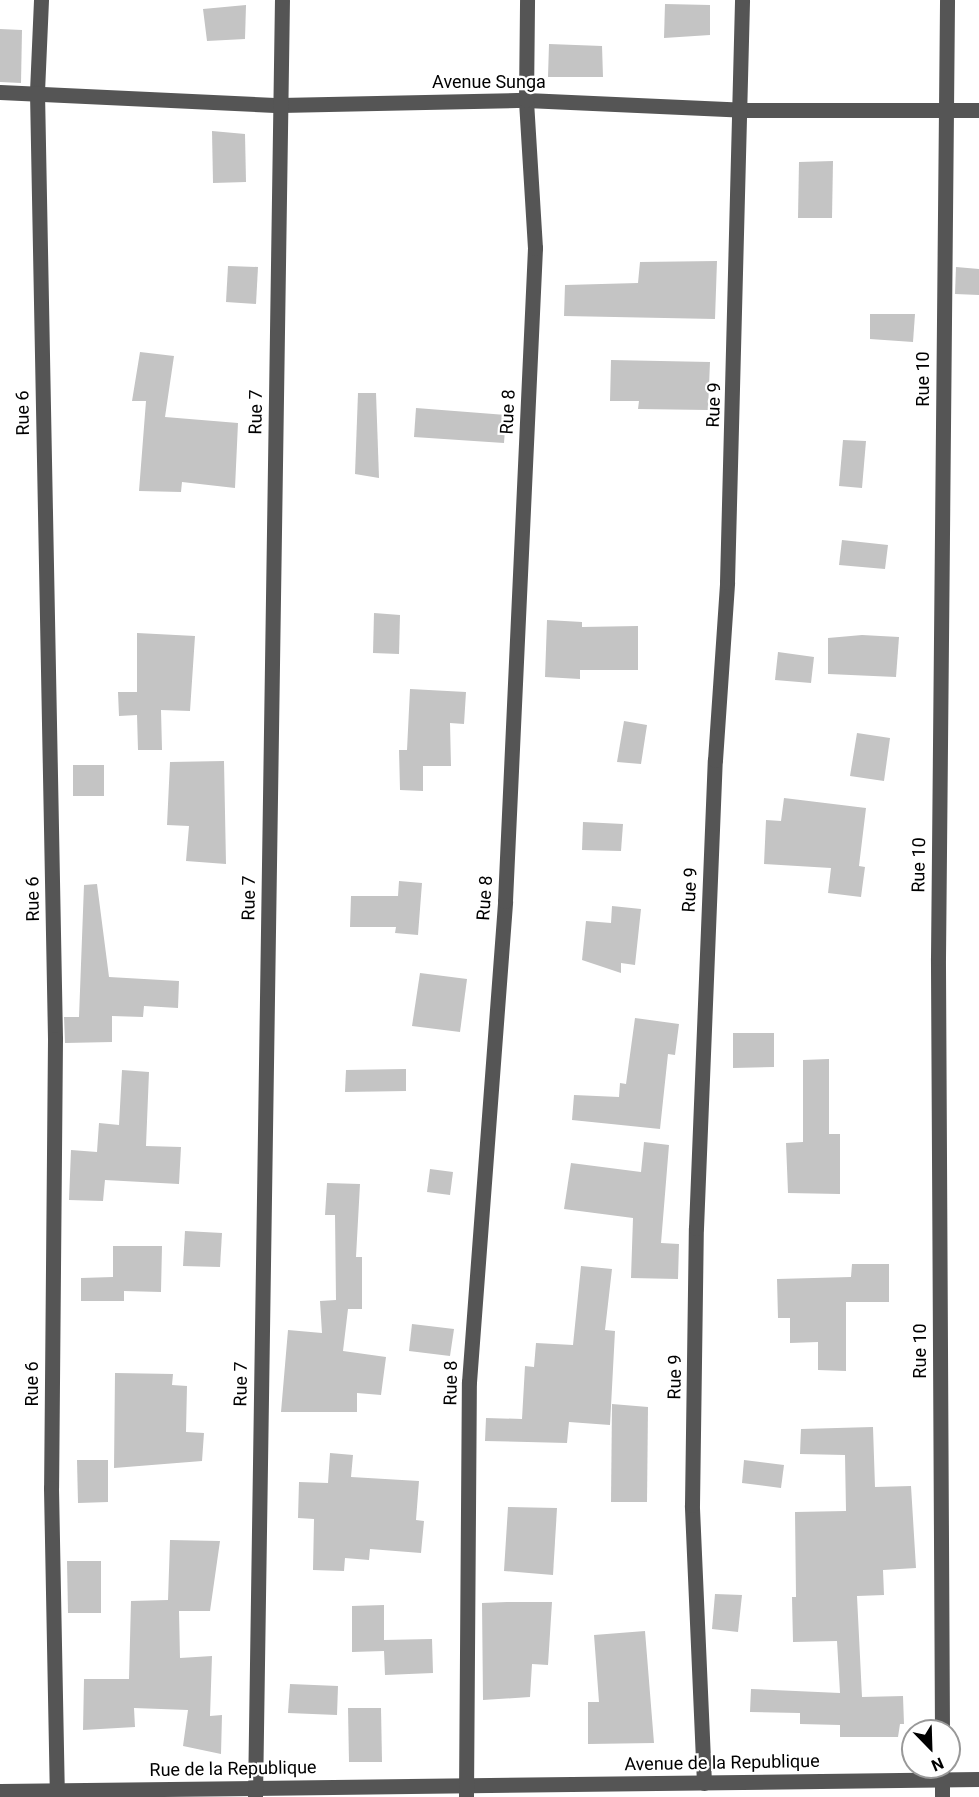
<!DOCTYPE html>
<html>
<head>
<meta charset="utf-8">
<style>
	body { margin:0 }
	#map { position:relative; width:979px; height:1797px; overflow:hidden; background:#fff; font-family:Roboto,sans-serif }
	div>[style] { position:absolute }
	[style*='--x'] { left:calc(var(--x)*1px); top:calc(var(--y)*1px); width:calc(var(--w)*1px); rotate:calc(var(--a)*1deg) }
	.building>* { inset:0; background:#c4c4c4 }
	.minor>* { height:15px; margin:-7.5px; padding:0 7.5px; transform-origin:7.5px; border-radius:7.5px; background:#555 }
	span { translate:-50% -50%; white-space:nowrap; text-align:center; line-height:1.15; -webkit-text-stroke:4.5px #fff; paint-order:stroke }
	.street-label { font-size:18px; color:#000 }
	.north { position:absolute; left:901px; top:1719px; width:60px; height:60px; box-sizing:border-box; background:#fff; border:2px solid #999; border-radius:50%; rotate:157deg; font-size:16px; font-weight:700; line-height:24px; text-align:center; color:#000 }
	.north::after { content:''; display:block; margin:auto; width:21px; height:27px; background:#000; clip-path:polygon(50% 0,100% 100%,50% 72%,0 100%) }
</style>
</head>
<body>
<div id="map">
	<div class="building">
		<div style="clip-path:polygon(665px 4px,710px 5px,710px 35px,664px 38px)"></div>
		<div style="clip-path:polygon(246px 5px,245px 39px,207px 41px,203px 9px)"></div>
		<div style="clip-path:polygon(0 29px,22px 30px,21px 83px,0 82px)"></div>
		<div style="clip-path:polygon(549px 44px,602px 46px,603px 77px,548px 77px)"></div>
		<div style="clip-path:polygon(212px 131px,245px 134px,246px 182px,213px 183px)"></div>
		<div style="clip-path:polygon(833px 161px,832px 218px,798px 218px,799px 162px)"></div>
		<div style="clip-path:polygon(717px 261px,715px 319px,564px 316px,565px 285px,638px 283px,640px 262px)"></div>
		<div style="clip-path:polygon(228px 266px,258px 267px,256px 304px,226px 302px)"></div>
		<div style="clip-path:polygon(956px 267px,979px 269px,979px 295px,955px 294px)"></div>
		<div style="clip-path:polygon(870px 314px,915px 314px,913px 342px,870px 339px)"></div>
		<div style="clip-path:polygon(140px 352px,174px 356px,165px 417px,238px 423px,235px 488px,182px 482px,181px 492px,139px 491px,146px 401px,132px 401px)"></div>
		<div style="clip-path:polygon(611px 360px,710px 362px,708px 410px,638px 409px,639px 401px,610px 401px)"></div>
		<div style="clip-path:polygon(358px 393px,376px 393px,379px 478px,355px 474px)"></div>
		<div style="clip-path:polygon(416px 408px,506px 415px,504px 443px,414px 437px)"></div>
		<div style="clip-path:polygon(843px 440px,866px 441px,862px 488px,839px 486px)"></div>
		<div style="clip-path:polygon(842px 540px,888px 545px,885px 569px,839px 565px)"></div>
		<div style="clip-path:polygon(374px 613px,400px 615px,399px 654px,373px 653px)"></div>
		<div style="clip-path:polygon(547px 620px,582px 622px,582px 627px,638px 626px,638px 670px,580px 670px,580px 679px,545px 677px)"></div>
		<div style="clip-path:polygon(137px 633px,195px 636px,190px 711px,161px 710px,162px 750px,138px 750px,137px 715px,119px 716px,118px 692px,137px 692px)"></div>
		<div style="clip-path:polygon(862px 635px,899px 637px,896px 677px,828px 674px,828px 638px)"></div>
		<div style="clip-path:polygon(778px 652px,814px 657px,811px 683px,775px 680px)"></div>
		<div style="clip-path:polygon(410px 689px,466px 692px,464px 724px,450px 723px,451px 766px,423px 766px,423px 791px,400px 790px,399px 750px,407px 750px)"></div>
		<div style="clip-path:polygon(624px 721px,647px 725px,641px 764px,617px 762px)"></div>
		<div style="clip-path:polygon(857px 733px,890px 738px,884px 781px,850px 776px)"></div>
		<div style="clip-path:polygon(224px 761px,226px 864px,186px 861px,189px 826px,167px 825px,170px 762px)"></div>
		<div style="clip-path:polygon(73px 765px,104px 765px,104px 796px,73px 796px)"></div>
		<div style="clip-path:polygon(784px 798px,866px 808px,859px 866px,865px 867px,861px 897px,828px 893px,831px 868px,764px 864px,766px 820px,781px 821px)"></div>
		<div style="clip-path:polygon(583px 822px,623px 824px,621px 851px,582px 850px)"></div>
		<div style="clip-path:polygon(399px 881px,422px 883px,418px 935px,395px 933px,396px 927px,350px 927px,351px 896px,398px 896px)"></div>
		<div style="clip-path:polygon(97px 884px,109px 977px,179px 981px,178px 1008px,144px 1006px,143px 1017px,112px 1016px,112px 1042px,65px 1043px,64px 1017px,79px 1017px,84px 885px)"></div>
		<div style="clip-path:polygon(612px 906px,641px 909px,635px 965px,621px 963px,621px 973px,582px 960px,586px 921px,611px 923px)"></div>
		<div style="clip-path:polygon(420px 973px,467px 979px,460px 1032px,412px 1026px)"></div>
		<div style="clip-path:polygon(635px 1018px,679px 1024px,675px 1055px,668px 1054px,660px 1129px,572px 1120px,574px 1095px,619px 1097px,620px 1083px,626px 1084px)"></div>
		<div style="clip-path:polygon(733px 1033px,774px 1033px,774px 1067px,733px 1068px)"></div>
		<div style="clip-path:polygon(829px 1059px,829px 1134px,840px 1134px,840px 1194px,788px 1193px,786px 1143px,803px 1142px,803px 1060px)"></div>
		<div style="clip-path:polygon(406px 1069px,406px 1091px,345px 1092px,346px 1070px)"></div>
		<div style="clip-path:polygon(122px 1070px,149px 1072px,146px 1146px,181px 1147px,179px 1184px,105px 1180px,103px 1201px,69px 1200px,71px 1150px,97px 1152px,99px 1123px,119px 1125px)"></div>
		<div style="clip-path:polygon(644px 1142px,669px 1145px,661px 1243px,679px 1244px,678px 1279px,631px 1278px,633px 1218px,564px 1209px,571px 1163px,641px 1172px)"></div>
		<div style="clip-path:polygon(430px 1169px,453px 1172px,450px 1195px,427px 1192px)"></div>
		<div style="clip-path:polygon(327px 1183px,360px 1184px,356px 1257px,362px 1257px,362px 1309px,348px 1309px,343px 1351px,386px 1357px,381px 1395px,357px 1393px,357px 1412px,281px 1412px,288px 1330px,322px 1333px,320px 1301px,336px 1300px,335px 1215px,325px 1215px)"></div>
		<div style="clip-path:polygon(185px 1231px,222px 1233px,220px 1267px,183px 1266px)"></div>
		<div style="clip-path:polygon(113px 1246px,162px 1246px,161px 1292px,124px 1291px,124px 1301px,81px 1301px,81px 1278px,113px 1277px)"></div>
		<div style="clip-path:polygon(852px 1264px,889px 1264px,889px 1302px,846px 1302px,846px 1371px,818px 1370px,818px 1342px,790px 1343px,790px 1318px,778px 1318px,777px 1279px,851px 1277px)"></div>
		<div style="clip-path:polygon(581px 1266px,612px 1269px,605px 1330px,615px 1331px,610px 1425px,569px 1422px,567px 1443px,485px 1441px,486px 1418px,522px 1419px,525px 1366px,534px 1367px,536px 1343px,573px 1345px)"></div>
		<div style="clip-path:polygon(412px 1324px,454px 1329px,450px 1356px,409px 1351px)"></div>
		<div style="clip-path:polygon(115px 1373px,173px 1374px,172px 1385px,187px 1386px,186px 1432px,204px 1433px,202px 1461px,114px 1468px)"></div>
		<div style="clip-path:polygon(612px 1404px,648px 1407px,647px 1502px,611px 1502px)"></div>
		<div style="clip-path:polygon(873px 1427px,875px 1487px,911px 1486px,916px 1568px,883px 1570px,884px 1595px,857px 1596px,862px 1697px,903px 1696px,904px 1724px,900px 1724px,898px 1737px,840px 1737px,840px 1725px,800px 1724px,800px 1713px,750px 1712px,751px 1689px,840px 1693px,837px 1641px,793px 1642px,792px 1597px,796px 1597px,795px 1512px,846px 1511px,845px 1455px,800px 1454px,801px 1429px)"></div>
		<div style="clip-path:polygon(330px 1453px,353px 1455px,351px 1477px,419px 1481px,416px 1520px,424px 1521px,421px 1553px,370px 1549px,369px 1560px,345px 1558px,344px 1571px,313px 1570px,314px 1519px,298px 1518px,299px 1482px,328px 1483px)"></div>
		<div style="clip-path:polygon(77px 1460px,108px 1460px,108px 1502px,78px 1503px)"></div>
		<div style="clip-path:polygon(744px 1460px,784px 1465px,781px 1488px,742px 1483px)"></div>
		<div style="clip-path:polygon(508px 1507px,557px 1508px,553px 1575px,504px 1571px)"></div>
		<div style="clip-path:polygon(170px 1540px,220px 1541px,210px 1611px,179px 1611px,180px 1658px,212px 1656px,210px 1716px,222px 1715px,221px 1754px,183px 1746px,188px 1710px,134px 1708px,135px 1727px,83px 1730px,84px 1679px,129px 1679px,131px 1601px,168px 1600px)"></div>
		<div style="clip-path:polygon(67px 1561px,101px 1561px,101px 1613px,68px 1613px)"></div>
		<div style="clip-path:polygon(715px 1594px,742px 1595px,738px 1632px,712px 1629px)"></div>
		<div style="clip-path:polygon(507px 1602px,552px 1602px,548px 1665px,532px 1664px,530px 1697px,483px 1700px,482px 1603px)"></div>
		<div style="clip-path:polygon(384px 1605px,384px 1640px,432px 1639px,433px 1673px,385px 1675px,384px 1651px,352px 1652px,352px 1606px)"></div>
		<div style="clip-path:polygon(645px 1631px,654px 1743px,588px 1744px,588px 1702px,599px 1702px,594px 1635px)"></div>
		<div style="clip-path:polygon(290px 1684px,338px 1686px,337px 1715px,288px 1713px)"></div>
		<div style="clip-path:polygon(348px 1708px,381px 1708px,382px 1762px,349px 1762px)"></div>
	</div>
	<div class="minor">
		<div style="--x:41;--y:0;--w:92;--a:92.5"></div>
		<div style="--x:37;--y:92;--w:947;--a:88.91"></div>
		<div style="--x:55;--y:1039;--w:449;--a:90.5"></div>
		<div style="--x:51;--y:1488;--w:309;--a:88.9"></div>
		<div style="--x:0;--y:92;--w:280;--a:2.7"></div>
		<div style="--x:280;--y:105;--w:246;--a:-1.2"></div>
		<div style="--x:526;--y:100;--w:217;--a:2.6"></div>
		<div style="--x:743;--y:110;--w:236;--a:0"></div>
		<div style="--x:942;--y:1731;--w:773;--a:-90.3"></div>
		<div style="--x:938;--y:958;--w:958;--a:-89.46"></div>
		<div style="--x:704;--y:1783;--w:278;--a:-92.5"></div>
		<div style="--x:692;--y:1505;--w:277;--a:-89.2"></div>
		<div style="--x:696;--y:1228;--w:468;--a:-87.7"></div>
		<div style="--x:715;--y:760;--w:178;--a:-86.1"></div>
		<div style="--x:727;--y:582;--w:582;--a:-88.52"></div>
		<div style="--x:0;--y:1791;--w:979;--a:-0.7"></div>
		<div style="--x:255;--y:1797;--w:1797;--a:-89.14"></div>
		<div style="--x:466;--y:1797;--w:415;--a:-89.6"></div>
		<div style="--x:469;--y:1382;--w:482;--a:-85.7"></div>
		<div style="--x:505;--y:901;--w:654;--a:-87.37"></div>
		<div style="--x:535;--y:248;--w:148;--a:-93.5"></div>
		<div style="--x:526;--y:100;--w:100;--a:-89.4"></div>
		<div style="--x:942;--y:1797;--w:30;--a:-90"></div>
	</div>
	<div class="street-label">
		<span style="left:489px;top:82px">Avenue Sunga</span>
		<span style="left:923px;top:379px;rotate:-90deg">Rue 10</span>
		<span style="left:714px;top:405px;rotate:-88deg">Rue 9</span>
		<span style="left:256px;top:412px;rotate:-89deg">Rue 7</span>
		<span style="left:508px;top:412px;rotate:-87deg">Rue 8</span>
		<span style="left:23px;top:413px;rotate:-91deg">Rue 6</span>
		<span style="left:919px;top:865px;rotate:-89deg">Rue 10</span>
		<span style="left:690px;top:890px;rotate:-87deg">Rue 9</span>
		<span style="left:249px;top:898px;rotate:-89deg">Rue 7</span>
		<span style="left:485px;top:898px;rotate:-86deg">Rue 8</span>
		<span style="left:33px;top:899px;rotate:-91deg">Rue 6</span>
		<span style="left:920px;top:1351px;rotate:-90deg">Rue 10</span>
		<span style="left:675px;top:1377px;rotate:-89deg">Rue 9</span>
		<span style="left:451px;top:1383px;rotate:-89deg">Rue 8</span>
		<span style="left:32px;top:1384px;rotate:-90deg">Rue 6</span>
		<span style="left:241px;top:1384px;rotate:-89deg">Rue 7</span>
		<span style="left:722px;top:1763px;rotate:-1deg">Avenue de la Republique</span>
		<span style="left:233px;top:1769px;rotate:-1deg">Rue de la Republique</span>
	</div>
	<div class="north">N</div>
</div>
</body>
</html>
